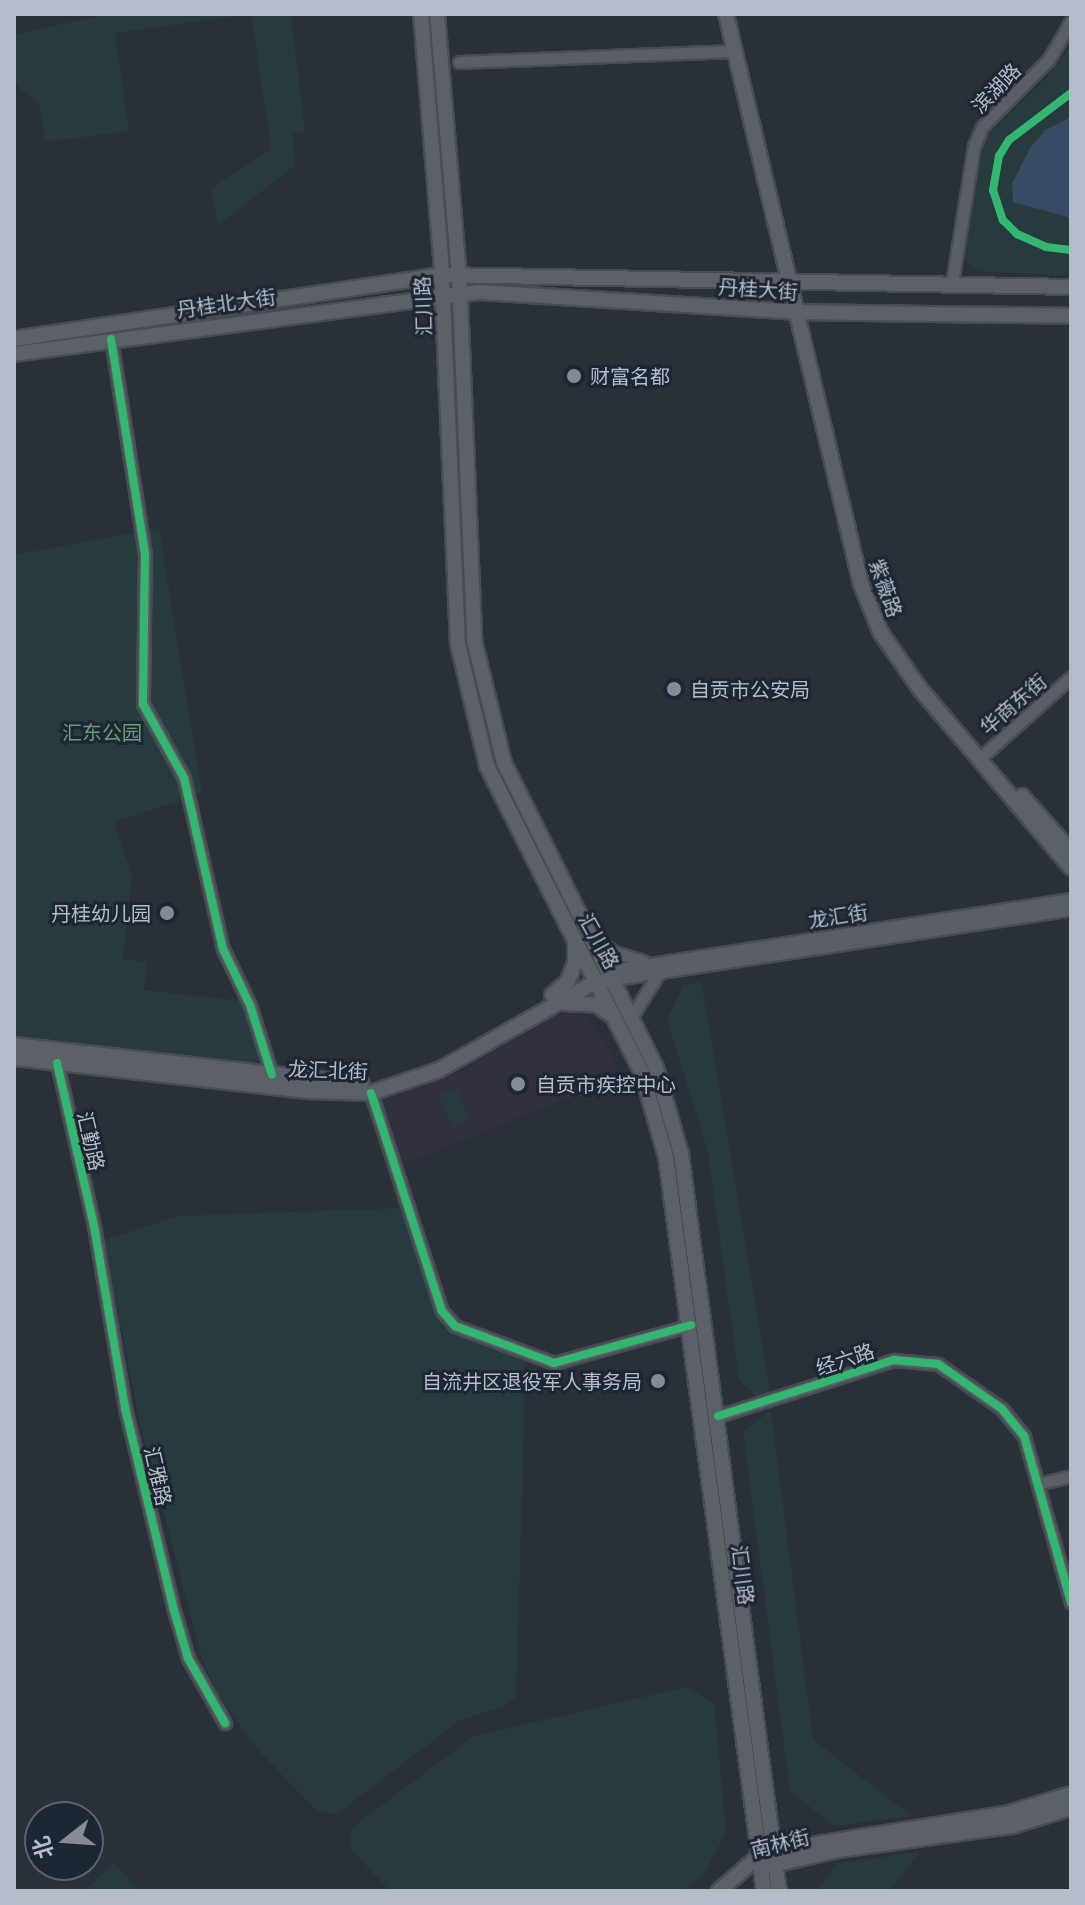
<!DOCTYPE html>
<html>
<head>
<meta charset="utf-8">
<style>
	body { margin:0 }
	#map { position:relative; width:1085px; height:1905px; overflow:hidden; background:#2a3038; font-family:"Titillium Web","Noto Sans SC",sans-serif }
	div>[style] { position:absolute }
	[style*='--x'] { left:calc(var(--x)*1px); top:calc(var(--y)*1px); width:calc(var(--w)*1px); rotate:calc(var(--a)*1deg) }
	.medical>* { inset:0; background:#31303e }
	.green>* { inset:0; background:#273a3e }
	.water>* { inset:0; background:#384963 }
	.roads { filter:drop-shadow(2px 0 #484c53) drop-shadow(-2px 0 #484c53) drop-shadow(0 2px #484c53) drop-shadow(0 -2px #484c53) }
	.minor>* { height:11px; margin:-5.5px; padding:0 5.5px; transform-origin:5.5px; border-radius:5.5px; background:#5a5e66 }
	.major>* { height:14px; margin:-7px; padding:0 7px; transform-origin:7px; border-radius:7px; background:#5c6168 }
	.cycleway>* { height:8px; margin:-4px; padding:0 4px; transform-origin:4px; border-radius:4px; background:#33b770 }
	.dots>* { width:22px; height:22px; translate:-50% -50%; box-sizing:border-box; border:4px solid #1d2633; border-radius:50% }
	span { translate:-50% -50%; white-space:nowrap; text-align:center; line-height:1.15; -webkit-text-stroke:6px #1d2633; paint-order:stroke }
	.street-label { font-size:20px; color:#b4bcc9 }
	.poi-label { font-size:20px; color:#b4bcc9 }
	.left { translate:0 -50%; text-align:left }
	.right { translate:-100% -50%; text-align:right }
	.park-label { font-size:20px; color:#6b9a76 }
	.frame { position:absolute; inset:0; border:16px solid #b4bcc9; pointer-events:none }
	.north { position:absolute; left:24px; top:1801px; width:80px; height:80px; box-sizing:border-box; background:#1d2633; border:2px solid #59626f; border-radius:50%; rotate:253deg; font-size:22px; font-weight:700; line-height:32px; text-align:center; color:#b4bcc9 }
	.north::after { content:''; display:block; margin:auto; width:28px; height:36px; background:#848b96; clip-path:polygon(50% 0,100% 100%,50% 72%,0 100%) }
</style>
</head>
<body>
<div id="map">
	<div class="medical">
		<div style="clip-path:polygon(570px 1006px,578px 1007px,604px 1039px,621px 1077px,403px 1164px,383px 1101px,461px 1071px)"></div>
	</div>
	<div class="green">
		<div style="clip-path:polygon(107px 14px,291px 14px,305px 132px,293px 134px,295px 165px,218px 225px,211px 188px,271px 149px,251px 14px,115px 33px,129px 131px,45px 142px,39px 103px,21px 90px,14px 78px,14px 35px)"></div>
		<div style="clip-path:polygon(1071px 44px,1071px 276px,977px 271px,962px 259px,980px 151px,987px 136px,1045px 79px)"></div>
		<div style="clip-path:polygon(159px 528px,202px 793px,114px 822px,132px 875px,123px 959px,147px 962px,144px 990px,243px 1001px,261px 1057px,255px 1066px,14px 1037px,14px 555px)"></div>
		<div style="clip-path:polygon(701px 981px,770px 1392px,756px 1396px,739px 1380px,708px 1152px,667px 1019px,684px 985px)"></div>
		<div style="clip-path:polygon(457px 1088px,469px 1121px,452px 1128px,439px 1095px)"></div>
		<div style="clip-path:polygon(401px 1208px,443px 1326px,526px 1362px,516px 1697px,507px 1705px,460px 1720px,337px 1814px,317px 1811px,258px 1750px,219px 1696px,202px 1659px,139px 1419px,104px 1240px,180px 1216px)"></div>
		<div style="clip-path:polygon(771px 1410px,813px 1740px,912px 1816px,834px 1826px,790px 1791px,743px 1432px)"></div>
		<div style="clip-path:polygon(686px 1687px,714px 1703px,726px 1832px,705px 1873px,682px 1891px,390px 1891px,351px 1850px,351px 1828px,474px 1736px)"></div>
		<div style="clip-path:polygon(920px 1852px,889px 1891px,816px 1891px,837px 1863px)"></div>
		<div style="clip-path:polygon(114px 1863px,139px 1891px,84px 1891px,98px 1878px)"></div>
	</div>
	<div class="water">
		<div style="clip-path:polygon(1071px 117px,1071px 218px,1013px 202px,1012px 184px,1030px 148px,1045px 130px)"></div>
	</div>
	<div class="roads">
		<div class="minor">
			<div style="--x:459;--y:62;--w:276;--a:-2.3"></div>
			<div style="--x:952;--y:283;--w:139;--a:-80.9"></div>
			<div style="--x:974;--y:146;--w:21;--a:-67"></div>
			<div style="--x:982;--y:127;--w:95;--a:-45.4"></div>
			<div style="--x:1049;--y:59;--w:44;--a:-59.9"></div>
			<div style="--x:111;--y:339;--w:218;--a:81"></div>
			<div style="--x:145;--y:554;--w:150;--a:90.8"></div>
			<div style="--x:143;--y:704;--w:85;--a:61"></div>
			<div style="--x:184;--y:778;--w:175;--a:77.2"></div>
			<div style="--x:223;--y:949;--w:62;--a:64.3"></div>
			<div style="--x:250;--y:1005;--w:73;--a:72.6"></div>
			<div style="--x:979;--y:759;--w:123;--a:-41.7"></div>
			<div style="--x:594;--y:938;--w:24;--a:35"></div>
			<div style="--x:614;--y:952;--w:30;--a:17"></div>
			<div style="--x:611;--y:970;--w:465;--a:-8.8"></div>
			<div style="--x:615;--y:979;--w:461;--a:-8.7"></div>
			<div style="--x:632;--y:1016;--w:51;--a:-57.9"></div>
			<div style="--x:57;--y:1063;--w:167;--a:77.2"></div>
			<div style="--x:94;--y:1226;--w:185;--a:80.3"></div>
			<div style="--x:125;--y:1408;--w:205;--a:76.4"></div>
			<div style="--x:173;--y:1607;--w:53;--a:73.6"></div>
			<div style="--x:188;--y:1658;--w:75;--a:60.4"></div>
			<div style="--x:371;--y:1093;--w:229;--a:72"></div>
			<div style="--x:442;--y:1311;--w:20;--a:49"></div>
			<div style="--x:455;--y:1326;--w:106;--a:20.5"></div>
			<div style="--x:554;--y:1363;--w:142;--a:-15.5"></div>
			<div style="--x:718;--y:1416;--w:185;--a:-17.7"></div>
			<div style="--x:894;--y:1360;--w:44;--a:5.2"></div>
			<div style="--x:938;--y:1364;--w:78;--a:35.1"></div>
			<div style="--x:1002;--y:1409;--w:35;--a:51"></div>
			<div style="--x:1024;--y:1436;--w:173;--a:74.2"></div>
			<div style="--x:1041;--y:1483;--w:31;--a:-13"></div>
		</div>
		<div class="major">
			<div style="--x:421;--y:14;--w:243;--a:85.3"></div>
			<div style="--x:441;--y:256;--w:388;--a:87.5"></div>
			<div style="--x:458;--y:644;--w:125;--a:76.6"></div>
			<div style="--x:487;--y:766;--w:344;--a:63.2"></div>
			<div style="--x:642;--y:1073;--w:87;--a:74.1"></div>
			<div style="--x:666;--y:1157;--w:741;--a:82.4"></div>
			<div style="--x:437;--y:14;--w:262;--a:85.2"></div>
			<div style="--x:459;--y:275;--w:365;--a:87.6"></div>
			<div style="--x:474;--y:640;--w:127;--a:76.3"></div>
			<div style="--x:504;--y:763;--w:341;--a:63.5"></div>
			<div style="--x:656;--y:1068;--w:90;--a:73.8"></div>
			<div style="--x:681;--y:1154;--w:743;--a:82.43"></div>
			<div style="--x:726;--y:14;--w:586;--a:76.68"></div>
			<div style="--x:861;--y:584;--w:53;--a:67.8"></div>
			<div style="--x:881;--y:633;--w:68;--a:55.1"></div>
			<div style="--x:920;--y:689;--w:234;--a:49.8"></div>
			<div style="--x:14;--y:339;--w:433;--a:-8.5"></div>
			<div style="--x:442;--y:275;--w:629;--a:1.09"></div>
			<div style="--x:14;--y:354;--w:469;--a:-7.6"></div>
			<div style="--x:479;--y:292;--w:316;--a:3.6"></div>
			<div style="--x:794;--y:312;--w:277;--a:0.8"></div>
			<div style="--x:1022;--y:796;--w:74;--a:48.8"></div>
			<div style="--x:552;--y:995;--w:21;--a:-41"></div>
			<div style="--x:568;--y:981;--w:19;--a:-69"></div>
			<div style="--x:575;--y:963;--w:19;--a:-90"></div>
			<div style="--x:564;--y:1003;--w:33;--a:3"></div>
			<div style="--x:597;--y:1005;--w:21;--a:35"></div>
			<div style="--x:14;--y:1045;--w:350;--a:6.4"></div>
			<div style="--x:14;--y:1058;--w:298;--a:6.4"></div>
			<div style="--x:310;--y:1091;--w:61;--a:1.9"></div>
			<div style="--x:371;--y:1093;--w:72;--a:-18.7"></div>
			<div style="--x:439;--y:1070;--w:171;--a:-29.4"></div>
			<div style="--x:588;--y:986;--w:21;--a:-17"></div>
			<div style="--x:769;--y:1866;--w:71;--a:-13.1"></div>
			<div style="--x:838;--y:1850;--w:176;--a:-7.9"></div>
			<div style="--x:1012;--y:1826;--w:62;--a:-17"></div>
			<div style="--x:719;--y:1891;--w:53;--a:-41.2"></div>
			<div style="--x:759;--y:1856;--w:15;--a:-20"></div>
			<div style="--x:773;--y:1851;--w:239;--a:-9.1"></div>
			<div style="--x:1009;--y:1813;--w:65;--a:-17"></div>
		</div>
	</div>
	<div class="cycleway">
		<div style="--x:1071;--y:93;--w:78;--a:142.8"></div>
		<div style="--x:1009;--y:140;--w:19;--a:122"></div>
		<div style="--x:999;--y:156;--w:35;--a:100"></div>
		<div style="--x:993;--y:190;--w:32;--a:72"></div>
		<div style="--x:1003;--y:220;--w:20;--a:45"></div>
		<div style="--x:1017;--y:234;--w:32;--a:24"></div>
		<div style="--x:1046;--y:247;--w:25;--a:7"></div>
		<div style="--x:111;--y:339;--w:218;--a:81"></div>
		<div style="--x:145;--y:554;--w:150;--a:90.8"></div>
		<div style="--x:143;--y:704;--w:85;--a:61"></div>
		<div style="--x:184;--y:778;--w:175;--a:77.2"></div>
		<div style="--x:223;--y:949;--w:62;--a:64.3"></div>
		<div style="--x:250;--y:1005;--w:73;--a:72.6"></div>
		<div style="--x:57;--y:1063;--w:167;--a:77.2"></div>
		<div style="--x:94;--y:1226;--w:185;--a:80.3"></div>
		<div style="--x:125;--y:1408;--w:205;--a:76.4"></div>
		<div style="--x:173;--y:1607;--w:53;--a:73.6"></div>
		<div style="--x:188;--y:1658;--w:75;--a:60.4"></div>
		<div style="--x:371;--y:1093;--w:229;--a:72"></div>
		<div style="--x:442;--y:1311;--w:20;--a:49"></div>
		<div style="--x:455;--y:1326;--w:106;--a:20.5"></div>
		<div style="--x:554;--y:1363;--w:142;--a:-15.5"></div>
		<div style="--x:718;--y:1416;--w:185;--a:-17.7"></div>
		<div style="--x:894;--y:1360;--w:44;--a:5.2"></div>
		<div style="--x:938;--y:1364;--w:78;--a:35.1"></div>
		<div style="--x:1002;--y:1409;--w:35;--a:51"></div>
		<div style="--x:1024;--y:1436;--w:173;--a:74.2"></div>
	</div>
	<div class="dots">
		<div style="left:574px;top:376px;background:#848b96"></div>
		<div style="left:674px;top:689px;background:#848b96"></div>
		<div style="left:167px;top:913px;background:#848b96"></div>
		<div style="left:518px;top:1084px;background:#848b96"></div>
		<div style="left:658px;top:1381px;background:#848b96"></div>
	</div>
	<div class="street-label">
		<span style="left:996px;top:88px;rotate:-46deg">滨湖路</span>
		<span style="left:758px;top:289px;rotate:4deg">丹桂大街</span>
		<span style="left:226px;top:303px;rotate:-8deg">丹桂北大街</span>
		<span style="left:423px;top:306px;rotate:-92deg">汇川路</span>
		<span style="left:886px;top:588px;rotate:71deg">紫薇路</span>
		<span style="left:1013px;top:704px;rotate:-41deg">华商东街</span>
		<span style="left:838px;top:916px;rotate:-9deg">龙汇街</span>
		<span style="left:599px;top:941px;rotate:61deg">汇川路</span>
		<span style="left:328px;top:1070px;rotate:2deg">龙汇北街</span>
		<span style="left:91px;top:1141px;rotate:77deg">汇勤路</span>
		<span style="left:845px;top:1359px;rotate:-18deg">经六路</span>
		<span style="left:158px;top:1476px;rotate:77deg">汇雅路</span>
		<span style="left:743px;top:1575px;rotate:83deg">汇川路</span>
		<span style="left:780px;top:1843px;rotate:-14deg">南林街</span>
	</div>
	<div class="poi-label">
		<span class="left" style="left:590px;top:376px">财富名都</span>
		<span class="left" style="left:690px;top:689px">自贡市公安局</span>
		<span class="right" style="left:151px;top:913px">丹桂幼儿园</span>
		<span class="left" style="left:536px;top:1084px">自贡市疾控中心</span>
		<span class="right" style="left:642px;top:1381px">自流井区退役军人事务局</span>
	</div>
	<div class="park-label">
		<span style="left:102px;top:732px">汇东公园</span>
	</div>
	<div class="frame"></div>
	<div class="north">北</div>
</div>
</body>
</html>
